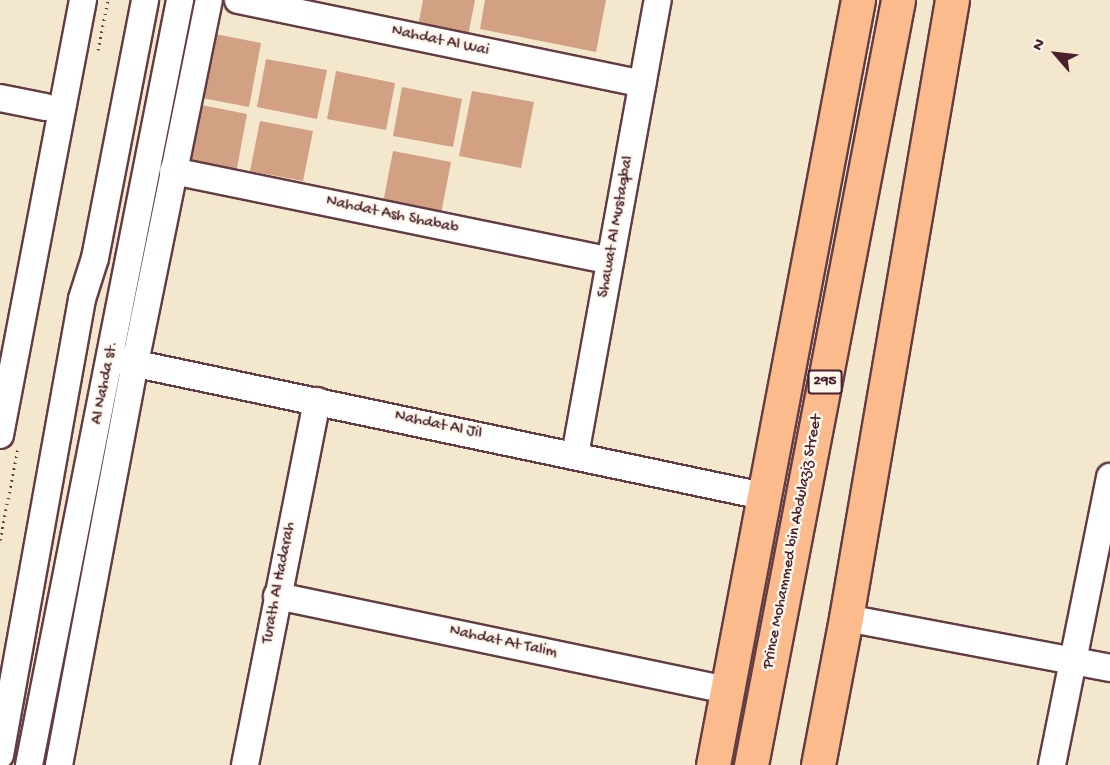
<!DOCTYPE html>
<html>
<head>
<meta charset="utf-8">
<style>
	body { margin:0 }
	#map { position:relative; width:1110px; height:765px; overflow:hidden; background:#f3e7ce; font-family:"Gochi Hand",sans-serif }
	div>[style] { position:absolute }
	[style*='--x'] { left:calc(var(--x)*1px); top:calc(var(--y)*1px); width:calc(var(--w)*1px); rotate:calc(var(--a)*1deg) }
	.building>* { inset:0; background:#d2a083 }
	.path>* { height:3px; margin-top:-1.5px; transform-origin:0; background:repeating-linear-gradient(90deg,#633d43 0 1.5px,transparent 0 6px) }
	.roads { filter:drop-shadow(2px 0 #633d43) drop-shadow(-2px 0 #633d43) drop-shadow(0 2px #633d43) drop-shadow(0 -2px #633d43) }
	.minor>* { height:26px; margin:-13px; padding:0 13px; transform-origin:13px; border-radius:13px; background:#fff }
	.major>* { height:33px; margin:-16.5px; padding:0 16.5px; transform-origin:16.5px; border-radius:16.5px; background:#fbbb8d }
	span { translate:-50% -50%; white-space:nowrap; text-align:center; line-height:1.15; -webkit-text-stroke:5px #fbf7ec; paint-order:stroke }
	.shield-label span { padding:2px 4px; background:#fbf7ec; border:2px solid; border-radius:4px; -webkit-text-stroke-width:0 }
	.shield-label { font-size:15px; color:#4a1f2b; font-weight:700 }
	.street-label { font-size:16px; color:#4a1f2b }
	.north { position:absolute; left:1026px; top:24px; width:60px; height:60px; -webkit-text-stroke:4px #fbf7ec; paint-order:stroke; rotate:298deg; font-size:16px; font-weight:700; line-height:24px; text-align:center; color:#4a1f2b }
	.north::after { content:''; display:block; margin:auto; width:21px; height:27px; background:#4a1f2b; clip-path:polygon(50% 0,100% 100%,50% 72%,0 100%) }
</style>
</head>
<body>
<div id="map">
	<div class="building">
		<div style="clip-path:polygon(423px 0,475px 0,468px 36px,418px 26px)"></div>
		<div style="clip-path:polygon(485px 0,606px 0,596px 52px,480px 29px)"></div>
		<div style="clip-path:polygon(210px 33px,261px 43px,249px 107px,197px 97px)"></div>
		<div style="clip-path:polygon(266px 59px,327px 70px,317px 119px,257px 107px)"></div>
		<div style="clip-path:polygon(336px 71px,395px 83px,386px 130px,327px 119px)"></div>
		<div style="clip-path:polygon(402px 87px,462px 99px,453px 147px,393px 136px)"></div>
		<div style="clip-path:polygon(472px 91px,534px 102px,521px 168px,459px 156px)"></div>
		<div style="clip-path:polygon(191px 103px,247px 114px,235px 179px,178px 168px)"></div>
		<div style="clip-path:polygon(260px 121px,313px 131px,303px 181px,250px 171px)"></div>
		<div style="clip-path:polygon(393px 151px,451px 162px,440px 219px,382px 208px)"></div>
	</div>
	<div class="path">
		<div style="--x:98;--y:50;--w:51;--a:-78.7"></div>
		<div style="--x:0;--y:540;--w:94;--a:-78.9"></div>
	</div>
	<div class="roads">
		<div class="minor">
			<div style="--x:238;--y:0;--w:413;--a:11.7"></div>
			<div style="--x:0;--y:98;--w:46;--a:11.3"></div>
			<div style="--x:173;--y:171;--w:446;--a:11.6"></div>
			<div style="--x:118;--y:360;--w:659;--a:11.91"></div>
			<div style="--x:0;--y:435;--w:443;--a:-79.2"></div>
			<div style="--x:575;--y:455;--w:463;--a:-79.7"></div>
			<div style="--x:277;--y:596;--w:461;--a:11.8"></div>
			<div style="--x:846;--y:618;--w:269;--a:10.7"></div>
			<div style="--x:0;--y:755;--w:463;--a:-79.8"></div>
			<div style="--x:82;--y:299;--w:43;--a:-72.4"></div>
			<div style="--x:95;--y:258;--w:263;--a:-79"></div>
			<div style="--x:29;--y:765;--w:780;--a:-78.83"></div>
			<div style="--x:59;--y:765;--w:409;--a:-79.3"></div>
			<div style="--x:135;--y:363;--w:370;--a:-78.5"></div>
			<div style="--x:245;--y:765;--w:371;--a:-78.8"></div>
			<div style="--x:1052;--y:765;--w:294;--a:-78.6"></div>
		</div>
		<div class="major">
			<div style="--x:713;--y:765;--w:779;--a:-79.27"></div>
			<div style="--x:751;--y:765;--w:779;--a:-79.12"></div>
			<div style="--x:818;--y:765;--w:150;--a:-79.2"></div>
			<div style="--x:846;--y:618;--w:627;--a:-80.27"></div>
		</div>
	</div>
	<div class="shield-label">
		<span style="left:825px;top:382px">295</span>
	</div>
	<div class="street-label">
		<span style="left:440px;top:42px;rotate:12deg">Nahdat Al Wai</span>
		<span style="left:392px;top:216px;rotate:12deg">Nahdat Ash Shabab</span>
		<span style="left:617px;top:227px;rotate:-80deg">Shawat Al Mustaqbal</span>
		<span style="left:106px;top:383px;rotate:-79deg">Al Nahda st.</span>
		<span style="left:438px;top:426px;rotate:12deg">Nahdat Al Jil</span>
		<span style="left:794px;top:542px;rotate:-79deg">Prince Mohammed bin Abdulaziz Street</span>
		<span style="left:280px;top:583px;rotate:-79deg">Turath Al Hadarah</span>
		<span style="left:503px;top:643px;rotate:12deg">Nahdat At Talim</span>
	</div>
	<div class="north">N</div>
</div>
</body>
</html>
